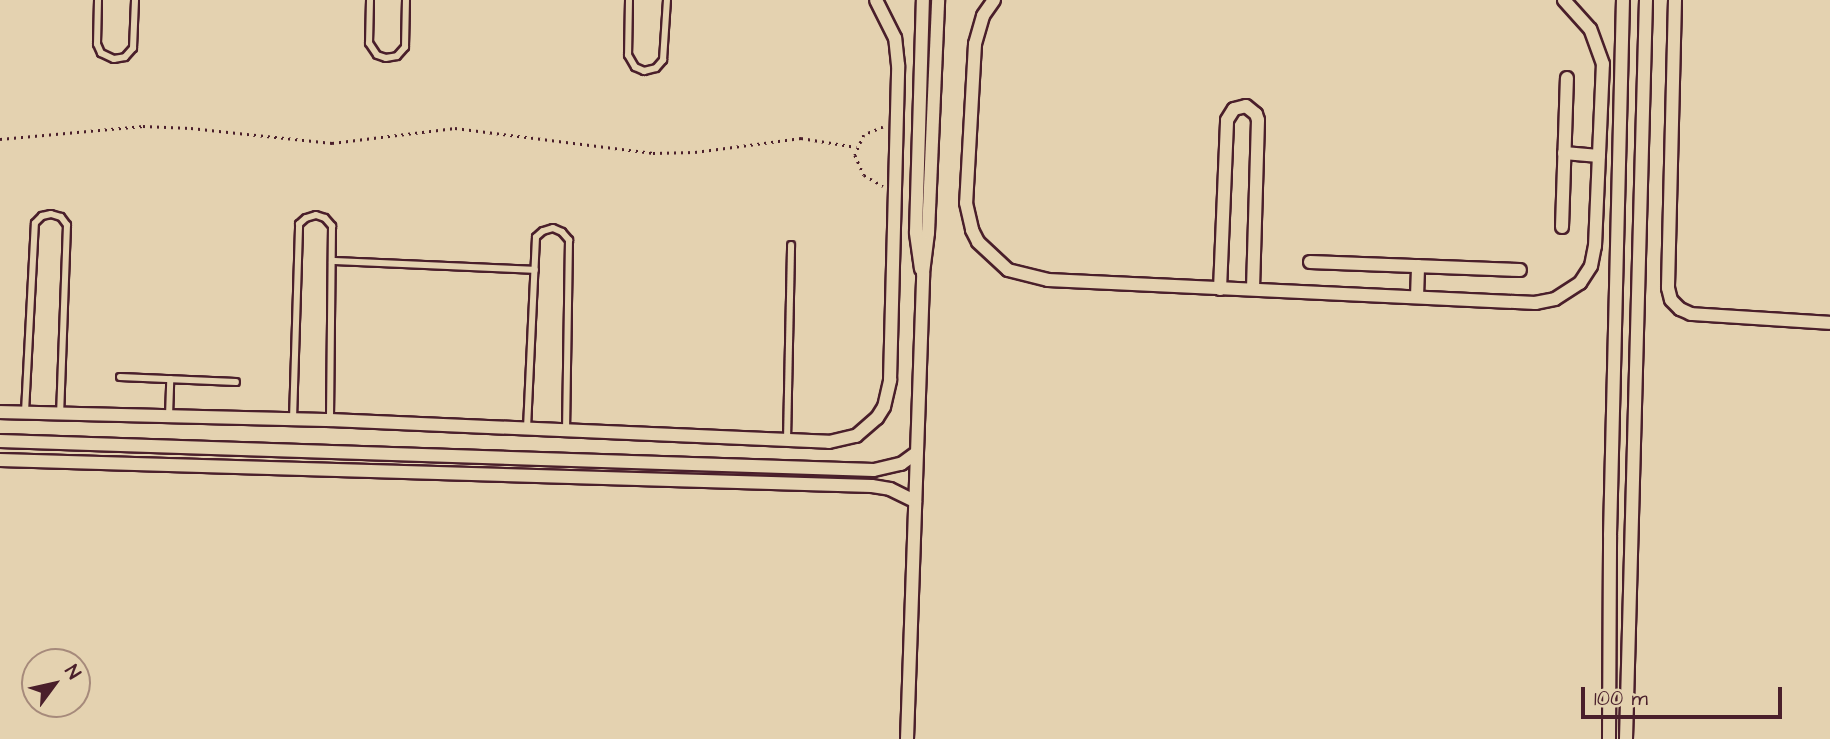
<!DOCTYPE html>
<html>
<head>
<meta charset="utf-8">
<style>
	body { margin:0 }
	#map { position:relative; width:1830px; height:739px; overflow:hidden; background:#e4d2b0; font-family:"Architects Daughter",sans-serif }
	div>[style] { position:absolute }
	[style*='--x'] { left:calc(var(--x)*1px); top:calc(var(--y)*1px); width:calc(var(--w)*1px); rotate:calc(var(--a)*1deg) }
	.path>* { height:2.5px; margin-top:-1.25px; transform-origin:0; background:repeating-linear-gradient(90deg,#4a1f2b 0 2px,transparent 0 7px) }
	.roads { filter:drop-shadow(2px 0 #4a1f2b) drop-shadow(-2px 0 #4a1f2b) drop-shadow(0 2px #4a1f2b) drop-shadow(0 -2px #4a1f2b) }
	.lane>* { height:6px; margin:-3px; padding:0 3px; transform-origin:3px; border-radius:3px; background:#e4d2b0 }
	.street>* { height:12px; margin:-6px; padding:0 6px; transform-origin:6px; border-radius:6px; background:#e4d2b0 }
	span { translate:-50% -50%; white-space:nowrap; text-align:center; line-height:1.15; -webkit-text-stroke:7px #e4d2b0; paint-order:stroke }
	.north { position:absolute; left:21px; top:648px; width:70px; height:70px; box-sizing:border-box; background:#e4d2b0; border:2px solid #a68a7b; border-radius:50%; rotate:57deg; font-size:19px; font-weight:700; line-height:28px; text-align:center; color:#4a1f2b }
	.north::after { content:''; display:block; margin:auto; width:24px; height:32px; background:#4a1f2b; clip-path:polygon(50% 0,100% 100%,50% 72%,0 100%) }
	.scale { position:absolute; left:1581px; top:687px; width:201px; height:32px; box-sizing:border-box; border:4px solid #4a1f2b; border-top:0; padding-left:9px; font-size:21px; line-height:24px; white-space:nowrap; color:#4a1f2b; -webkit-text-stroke:5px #e4d2b0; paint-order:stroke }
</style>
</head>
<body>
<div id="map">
	<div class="path">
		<div style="--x:883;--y:127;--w:21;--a:157"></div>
		<div style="--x:864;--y:135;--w:22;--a:114"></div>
		<div style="--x:855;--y:155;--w:22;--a:66"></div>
		<div style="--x:864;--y:175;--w:22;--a:30"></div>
		<div style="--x:0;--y:139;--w:144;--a:-5.2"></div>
		<div style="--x:143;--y:126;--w:48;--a:2.4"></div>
		<div style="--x:191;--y:128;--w:142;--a:6.1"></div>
		<div style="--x:332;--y:143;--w:124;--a:-7"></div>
		<div style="--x:455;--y:128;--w:200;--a:7.2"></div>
		<div style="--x:653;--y:153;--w:42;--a:-1.4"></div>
		<div style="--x:695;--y:152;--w:107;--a:-7.5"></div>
		<div style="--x:801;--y:138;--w:56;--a:9.3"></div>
	</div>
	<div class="roads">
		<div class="lane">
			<div style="--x:98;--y:0;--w:44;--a:91.3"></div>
			<div style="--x:97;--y:44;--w:10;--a:66"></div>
			<div style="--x:101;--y:53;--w:14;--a:25"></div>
			<div style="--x:114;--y:59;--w:11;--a:-10"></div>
			<div style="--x:125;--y:57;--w:12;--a:-48"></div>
			<div style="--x:133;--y:48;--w:48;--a:-87.6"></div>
			<div style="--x:370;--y:0;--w:43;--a:91.3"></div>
			<div style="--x:369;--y:43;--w:14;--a:56"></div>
			<div style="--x:377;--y:55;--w:9;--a:18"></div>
			<div style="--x:386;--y:58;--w:11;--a:-10"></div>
			<div style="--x:397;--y:56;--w:12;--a:-48"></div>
			<div style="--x:405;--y:47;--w:47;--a:-88.8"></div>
			<div style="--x:629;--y:0;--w:55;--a:91"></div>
			<div style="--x:628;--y:55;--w:14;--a:60"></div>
			<div style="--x:635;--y:67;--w:10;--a:24"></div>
			<div style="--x:644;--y:71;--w:12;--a:-14"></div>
			<div style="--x:656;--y:68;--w:11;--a:-49"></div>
			<div style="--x:663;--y:60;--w:60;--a:-86.2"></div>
			<div style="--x:332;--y:261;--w:203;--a:2.5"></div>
			<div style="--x:120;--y:377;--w:116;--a:2.5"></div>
			<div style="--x:25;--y:412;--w:189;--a:-87"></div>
			<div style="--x:35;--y:223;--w:10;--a:-45"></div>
			<div style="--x:42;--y:216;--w:9;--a:-13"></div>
			<div style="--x:51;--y:214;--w:10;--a:17"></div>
			<div style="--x:61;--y:217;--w:10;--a:53"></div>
			<div style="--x:67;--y:225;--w:189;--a:92.1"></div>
			<div style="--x:169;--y:416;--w:37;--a:-88"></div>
			<div style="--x:293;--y:419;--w:195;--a:-88.2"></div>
			<div style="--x:299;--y:224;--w:9;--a:-41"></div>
			<div style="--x:306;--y:218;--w:10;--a:-17"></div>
			<div style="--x:316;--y:215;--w:9;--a:18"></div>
			<div style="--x:325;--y:218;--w:11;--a:49"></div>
			<div style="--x:332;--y:226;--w:194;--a:90.6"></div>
			<div style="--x:527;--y:428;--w:191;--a:-87.3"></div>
			<div style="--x:536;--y:237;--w:9;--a:-41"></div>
			<div style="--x:543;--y:231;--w:10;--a:-17"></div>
			<div style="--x:553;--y:228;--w:10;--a:24"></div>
			<div style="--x:562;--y:232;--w:11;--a:49"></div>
			<div style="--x:569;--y:240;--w:189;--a:90.9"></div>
			<div style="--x:787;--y:440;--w:195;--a:-88.8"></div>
		</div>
		<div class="street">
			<div style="--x:994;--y:0;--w:19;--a:125"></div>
			<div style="--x:983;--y:16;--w:29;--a:106"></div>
			<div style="--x:975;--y:44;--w:159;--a:93.2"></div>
			<div style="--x:966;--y:203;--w:28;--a:77"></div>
			<div style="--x:972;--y:230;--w:13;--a:63"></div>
			<div style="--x:978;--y:242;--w:41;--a:43"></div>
			<div style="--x:1008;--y:270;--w:41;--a:14"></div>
			<div style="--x:1048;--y:280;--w:488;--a:2.7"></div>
			<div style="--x:1535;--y:303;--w:20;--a:-11"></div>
			<div style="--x:1555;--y:299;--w:30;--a:-33"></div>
			<div style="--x:1580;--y:283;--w:20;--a:-57"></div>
			<div style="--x:1591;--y:266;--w:20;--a:-79"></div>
			<div style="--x:1595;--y:246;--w:182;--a:-87.5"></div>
			<div style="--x:1603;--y:64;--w:37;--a:-110"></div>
			<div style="--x:1590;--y:29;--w:39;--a:-132"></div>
			<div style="--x:1675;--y:0;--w:288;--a:91.4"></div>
			<div style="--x:1668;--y:288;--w:12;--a:76"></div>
			<div style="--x:1671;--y:300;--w:13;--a:45"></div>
			<div style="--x:1680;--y:309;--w:12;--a:24"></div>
			<div style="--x:1691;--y:314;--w:139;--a:3.7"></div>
			<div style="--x:1564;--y:153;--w:35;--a:5"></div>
			<div style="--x:1562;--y:227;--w:149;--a:-88.1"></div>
			<div style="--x:1310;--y:262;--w:210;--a:2.2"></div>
			<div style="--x:921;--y:269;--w:37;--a:-98"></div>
			<div style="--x:916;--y:232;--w:232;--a:-88.3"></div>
			<div style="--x:1220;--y:289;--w:169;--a:-87.6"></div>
			<div style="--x:1227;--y:120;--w:13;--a:-58"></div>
			<div style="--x:1234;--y:109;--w:12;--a:-14"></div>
			<div style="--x:1246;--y:106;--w:13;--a:39"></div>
			<div style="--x:1256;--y:114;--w:6;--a:72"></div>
			<div style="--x:1258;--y:120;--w:169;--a:91.7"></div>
			<div style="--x:1417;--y:297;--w:31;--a:-88"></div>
			<div style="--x:0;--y:412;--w:330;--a:1.4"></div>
			<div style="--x:330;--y:420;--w:499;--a:2.5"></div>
			<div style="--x:829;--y:442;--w:28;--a:-13"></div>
			<div style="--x:856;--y:436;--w:28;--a:-41"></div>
			<div style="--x:877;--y:418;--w:13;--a:-58"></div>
			<div style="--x:884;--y:407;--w:28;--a:-77"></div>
			<div style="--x:890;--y:380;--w:315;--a:-88.5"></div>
			<div style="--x:898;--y:65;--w:27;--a:-96"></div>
			<div style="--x:895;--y:38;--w:42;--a:-116.6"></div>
			<div style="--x:0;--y:441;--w:874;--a:1.9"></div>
			<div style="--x:874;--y:470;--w:28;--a:-13"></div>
			<div style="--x:901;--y:464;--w:19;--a:-36"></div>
			<div style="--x:0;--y:460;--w:872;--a:1.71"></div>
			<div style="--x:872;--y:486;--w:18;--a:9"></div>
			<div style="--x:890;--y:489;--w:28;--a:26"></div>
			<div style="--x:907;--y:739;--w:466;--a:-88"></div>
			<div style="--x:923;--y:273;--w:40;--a:-82.9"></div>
			<div style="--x:928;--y:233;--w:233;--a:-87.5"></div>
			<div style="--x:1609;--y:739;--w:204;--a:-89.7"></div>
			<div style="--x:1610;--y:535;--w:535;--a:-88.61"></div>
			<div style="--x:1626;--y:739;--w:739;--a:-88.45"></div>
		</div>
	</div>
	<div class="north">N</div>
	<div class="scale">100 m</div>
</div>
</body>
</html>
